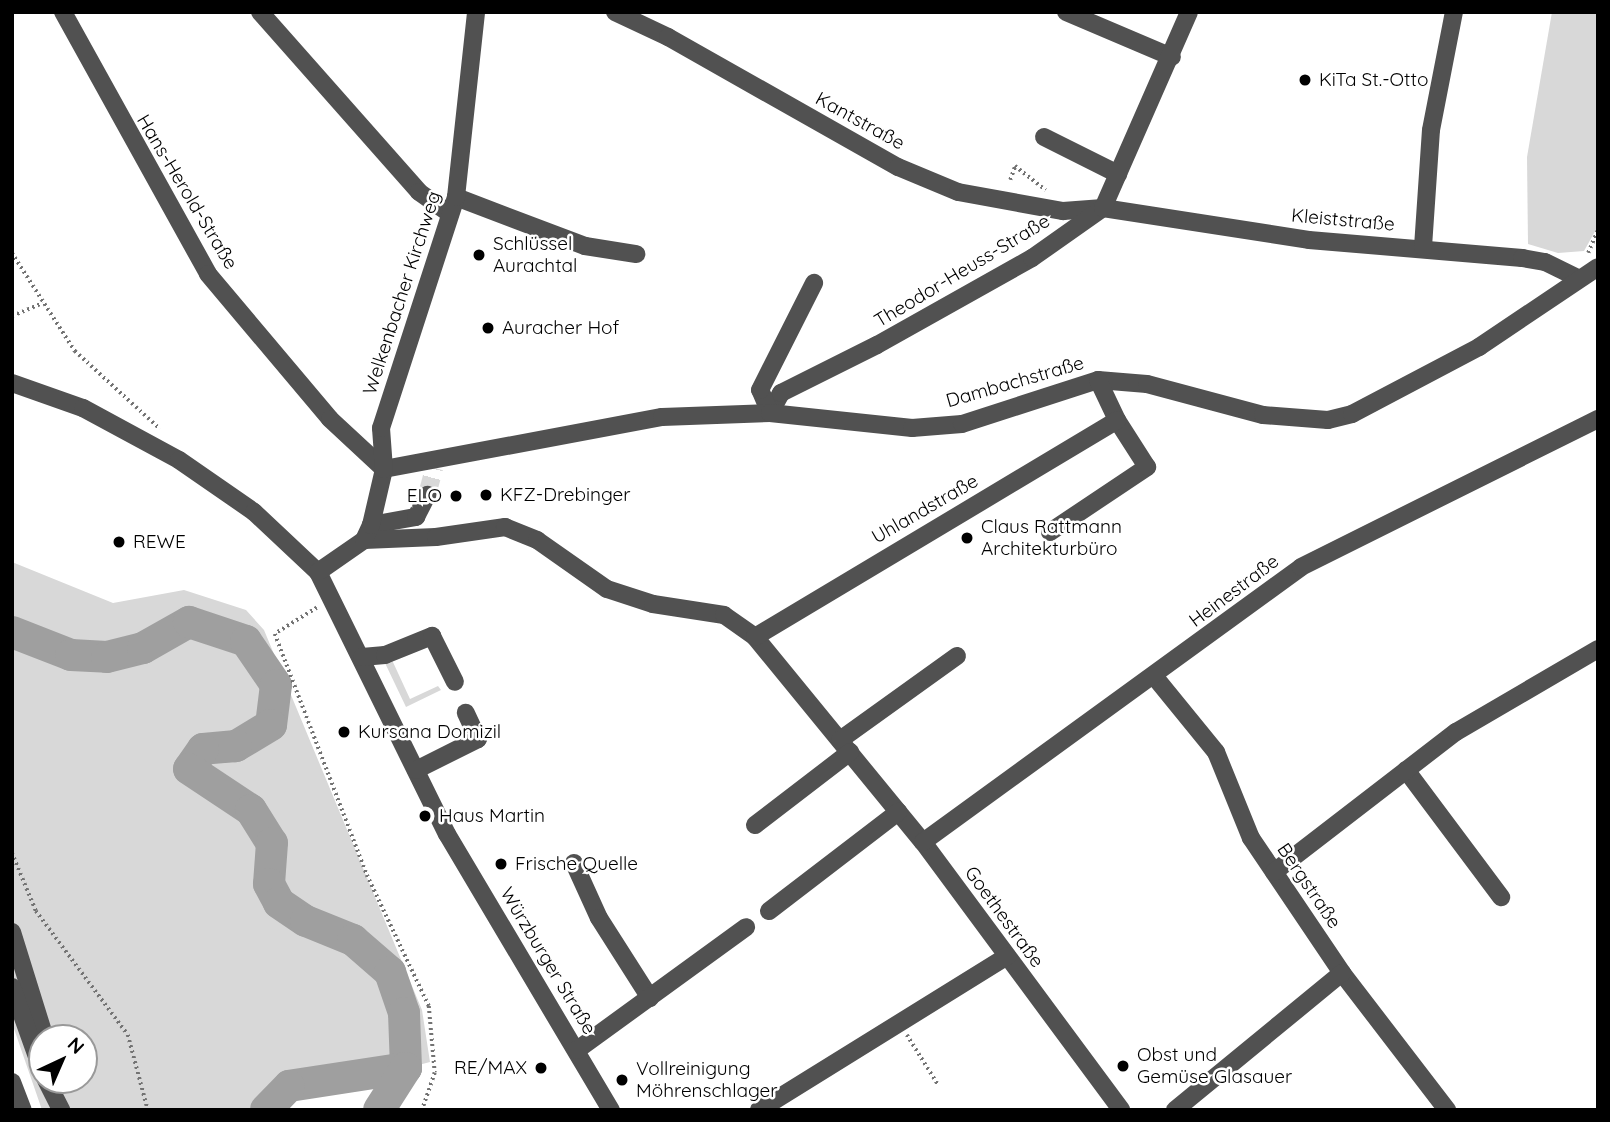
<!DOCTYPE html>
<html>
<head>
<meta charset="utf-8">
<style>
	body { margin:0 }
	#map { position:relative; width:1610px; height:1122px; overflow:hidden; background:#fff; font-family:Quicksand,sans-serif }
	div>[style] { position:absolute }
	[style*='--x'] { left:calc(var(--x)*1px); top:calc(var(--y)*1px); width:calc(var(--w)*1px); rotate:calc(var(--a)*1deg) }
	.green>* { inset:0; background:#d8d8d8 }
	.river>* { height:32px; margin:-16px; padding:0 16px; transform-origin:16px; border-radius:16px; background:#9f9f9f }
	.minor-tunnel>* { height:18px; margin-top:-9px; transform-origin:0; background:repeating-linear-gradient(90deg,#d9d9d9 0 18px,transparent 0 27px) }
	.path>* { height:3.5px; margin-top:-1.75px; transform-origin:0; background:repeating-linear-gradient(90deg,#737373 0 2px,transparent 0 5.5px) }
	.minor>* { height:18px; margin:-9px; padding:0 9px; transform-origin:9px; border-radius:9px; background:#515151 }
	.dots>* { width:19px; height:19px; translate:-50% -50%; box-sizing:border-box; border:4px solid #fff; border-radius:50% }
	span { translate:-50% -50%; white-space:nowrap; text-align:center; line-height:1.15; -webkit-text-stroke:5px #fff; paint-order:stroke }
	.poi-label { font-size:19px; color:#000 }
	.left { translate:0 -50%; text-align:left }
	.right { translate:-100% -50%; text-align:right }
	.street-label { font-size:19px; color:#000 }
	.frame { position:absolute; inset:0; border:14px solid #000; pointer-events:none }
	.north { position:absolute; left:28px; top:1024px; width:70px; height:70px; box-sizing:border-box; background:#fff; border:2px solid #999; border-radius:50%; rotate:44deg; font-size:19px; font-weight:700; line-height:28px; text-align:center; color:#000 }
	.north::after { content:''; display:block; margin:auto; width:24px; height:32px; background:#000; clip-path:polygon(50% 0,100% 100%,50% 72%,0 100%) }
</style>
</head>
<body>
<div id="map">
	<div class="green">
		<div style="clip-path:polygon(1552px 12px,1598px 12px,1598px 226px,1584px 251px,1558px 253px,1528px 244px,1527px 157px)"></div>
		<div style="clip-path:polygon(evenodd,12px 562px,113px 603px,184px 590px,246px 610px,264px 630px,422px 1010px,430px 1062px,248px 1110px,42px 1110px,12px 1023px,12px 562px,42px 1038px,84px 1038px,84px 1080px,42px 1080px,42px 1038px)"></div>
		<div style="clip-path:polygon(392px 660px,410px 699px,438px 686px,441px 690px,406px 707px,385px 663px)"></div>
	</div>
	<div class="river">
		<div style="--x:12;--y:632;--w:63;--a:21.3"></div>
		<div style="--x:71;--y:655;--w:36;--a:3"></div>
		<div style="--x:107;--y:657;--w:37;--a:-14"></div>
		<div style="--x:143;--y:648;--w:53;--a:-29.5"></div>
		<div style="--x:189;--y:622;--w:60;--a:18.4"></div>
		<div style="--x:246;--y:641;--w:53;--a:55.7"></div>
		<div style="--x:276;--y:685;--w:40;--a:97.1"></div>
		<div style="--x:271;--y:725;--w:41;--a:149"></div>
		<div style="--x:236;--y:746;--w:33;--a:175"></div>
		<div style="--x:203;--y:749;--w:24;--a:125"></div>
		<div style="--x:189;--y:769;--w:74;--a:33.5"></div>
		<div style="--x:251;--y:810;--w:39;--a:58"></div>
		<div style="--x:272;--y:843;--w:41;--a:94.2"></div>
		<div style="--x:269;--y:884;--w:21;--a:62"></div>
		<div style="--x:279;--y:903;--w:32;--a:34"></div>
		<div style="--x:306;--y:921;--w:51;--a:22"></div>
		<div style="--x:353;--y:940;--w:49;--a:40.9"></div>
		<div style="--x:390;--y:972;--w:43;--a:71.1"></div>
		<div style="--x:404;--y:1013;--w:55;--a:87.9"></div>
		<div style="--x:406;--y:1068;--w:118;--a:171.3"></div>
		<div style="--x:289;--y:1086;--w:33;--a:134"></div>
		<div style="--x:379;--y:1110;--w:50;--a:-57.3"></div>
	</div>
	<div class="minor-tunnel">
		<div style="--x:427;--y:495;--w:28;--a:-75"></div>
	</div>
	<div class="path">
		<div style="--x:1010;--y:180;--w:15;--a:-70"></div>
		<div style="--x:1015;--y:166;--w:39;--a:38"></div>
		<div style="--x:12;--y:253;--w:117;--a:57.3"></div>
		<div style="--x:75;--y:351;--w:115;--a:42.5"></div>
		<div style="--x:1588;--y:253;--w:25;--a:-67"></div>
		<div style="--x:12;--y:316;--w:33;--a:-23"></div>
		<div style="--x:317;--y:608;--w:49;--a:148.2"></div>
		<div style="--x:275;--y:634;--w:258;--a:69.1"></div>
		<div style="--x:367;--y:875;--w:145;--a:64.7"></div>
		<div style="--x:429;--y:1006;--w:67;--a:84.9"></div>
		<div style="--x:435;--y:1073;--w:39;--a:109"></div>
		<div style="--x:12;--y:853;--w:63;--a:67.5"></div>
		<div style="--x:36;--y:911;--w:154;--a:53.4"></div>
		<div style="--x:128;--y:1035;--w:78;--a:75.1"></div>
		<div style="--x:907;--y:1035;--w:60;--a:57.9"></div>
		<div style="--x:315;--y:1110;--w:1;--a:0"></div>
	</div>
	<div class="minor">
		<div style="--x:63;--y:12;--w:299;--a:61"></div>
		<div style="--x:208;--y:274;--w:189;--a:49.9"></div>
		<div style="--x:330;--y:419;--w:74;--a:42.8"></div>
		<div style="--x:260;--y:12;--w:240;--a:48.5"></div>
		<div style="--x:419;--y:192;--w:38;--a:35"></div>
		<div style="--x:615;--y:12;--w:59;--a:25.3"></div>
		<div style="--x:668;--y:37;--w:264;--a:29.5"></div>
		<div style="--x:898;--y:167;--w:65;--a:22.6"></div>
		<div style="--x:958;--y:192;--w:107;--a:10.3"></div>
		<div style="--x:1063;--y:211;--w:40;--a:-4.3"></div>
		<div style="--x:1103;--y:208;--w:208;--a:8.8"></div>
		<div style="--x:1309;--y:240;--w:214;--a:4.8"></div>
		<div style="--x:1522;--y:258;--w:23;--a:10"></div>
		<div style="--x:1545;--y:262;--w:37;--a:26"></div>
		<div style="--x:1066;--y:12;--w:115;--a:23"></div>
		<div style="--x:1044;--y:137;--w:83;--a:26.6"></div>
		<div style="--x:456;--y:197;--w:138;--a:20.8"></div>
		<div style="--x:585;--y:246;--w:52;--a:8.9"></div>
		<div style="--x:1423;--y:247;--w:117;--a:-86.1"></div>
		<div style="--x:1431;--y:130;--w:120;--a:-79"></div>
		<div style="--x:12;--y:383;--w:75;--a:19.4"></div>
		<div style="--x:83;--y:408;--w:109;--a:28.4"></div>
		<div style="--x:179;--y:460;--w:91;--a:34.7"></div>
		<div style="--x:254;--y:512;--w:88;--a:43.2"></div>
		<div style="--x:318;--y:572;--w:292;--a:63.8"></div>
		<div style="--x:447;--y:834;--w:321;--a:59.3"></div>
		<div style="--x:770;--y:413;--w:23;--a:-61"></div>
		<div style="--x:781;--y:393;--w:107;--a:-26.6"></div>
		<div style="--x:877;--y:345;--w:178;--a:-29.3"></div>
		<div style="--x:1032;--y:258;--w:87;--a:-35.2"></div>
		<div style="--x:1103;--y:208;--w:214;--a:-66.3"></div>
		<div style="--x:770;--y:413;--w:25;--a:-113"></div>
		<div style="--x:760;--y:390;--w:120;--a:-63.2"></div>
		<div style="--x:384;--y:469;--w:283;--a:-10.6"></div>
		<div style="--x:662;--y:417;--w:108;--a:-2.1"></div>
		<div style="--x:770;--y:413;--w:143;--a:6"></div>
		<div style="--x:912;--y:428;--w:50;--a:-4.6"></div>
		<div style="--x:962;--y:424;--w:143;--a:-17.9"></div>
		<div style="--x:1098;--y:380;--w:49;--a:4.7"></div>
		<div style="--x:1147;--y:384;--w:120;--a:15"></div>
		<div style="--x:1263;--y:415;--w:65;--a:4.4"></div>
		<div style="--x:1328;--y:420;--w:25;--a:-14"></div>
		<div style="--x:1352;--y:414;--w:144;--a:-27.8"></div>
		<div style="--x:1479;--y:347;--w:143;--a:-33.9"></div>
		<div style="--x:371;--y:525;--w:46;--a:-10.1"></div>
		<div style="--x:416;--y:517;--w:25;--a:-63"></div>
		<div style="--x:1050;--y:532;--w:117;--a:-33.8"></div>
		<div style="--x:1147;--y:467;--w:56;--a:-122.6"></div>
		<div style="--x:1117;--y:420;--w:44;--a:-115.4"></div>
		<div style="--x:364;--y:540;--w:72;--a:-2.4"></div>
		<div style="--x:436;--y:537;--w:70;--a:-8.2"></div>
		<div style="--x:505;--y:527;--w:35;--a:22"></div>
		<div style="--x:537;--y:540;--w:85;--a:35"></div>
		<div style="--x:607;--y:589;--w:48;--a:18.1"></div>
		<div style="--x:653;--y:604;--w:72;--a:8.8"></div>
		<div style="--x:724;--y:615;--w:38;--a:35"></div>
		<div style="--x:755;--y:637;--w:265;--a:50.7"></div>
		<div style="--x:923;--y:842;--w:333;--a:53.5"></div>
		<div style="--x:318;--y:572;--w:56;--a:-34.8"></div>
		<div style="--x:364;--y:540;--w:17;--a:-65"></div>
		<div style="--x:371;--y:525;--w:57;--a:-76.9"></div>
		<div style="--x:384;--y:469;--w:41;--a:-94.2"></div>
		<div style="--x:381;--y:428;--w:243;--a:-72"></div>
		<div style="--x:456;--y:197;--w:186;--a:-83.8"></div>
		<div style="--x:755;--y:637;--w:422;--a:-30.9"></div>
		<div style="--x:362;--y:657;--w:23;--a:-5"></div>
		<div style="--x:385;--y:655;--w:51;--a:-22"></div>
		<div style="--x:432;--y:636;--w:51;--a:63.4"></div>
		<div style="--x:1154;--y:676;--w:98;--a:50.8"></div>
		<div style="--x:1216;--y:752;--w:93;--a:67.9"></div>
		<div style="--x:1251;--y:838;--w:163;--a:56"></div>
		<div style="--x:1342;--y:973;--w:173;--a:52.5"></div>
		<div style="--x:840;--y:740;--w:144;--a:-35.7"></div>
		<div style="--x:416;--y:770;--w:69;--a:-26.6"></div>
		<div style="--x:478;--y:739;--w:29;--a:-115"></div>
		<div style="--x:1406;--y:770;--w:159;--a:53.2"></div>
		<div style="--x:755;--y:825;--w:120;--a:-37.5"></div>
		<div style="--x:923;--y:842;--w:467;--a:-36"></div>
		<div style="--x:1301;--y:567;--w:332;--a:-26.5"></div>
		<div style="--x:574;--y:863;--w:60;--a:65.6"></div>
		<div style="--x:599;--y:918;--w:95;--a:57.5"></div>
		<div style="--x:1274;--y:872;--w:230;--a:-37.6"></div>
		<div style="--x:1456;--y:732;--w:164;--a:-30.3"></div>
		<div style="--x:769;--y:911;--w:163;--a:-37.5"></div>
		<div style="--x:12;--y:932;--w:111;--a:72.7"></div>
		<div style="--x:12;--y:987;--w:89;--a:70.3"></div>
		<div style="--x:577;--y:1050;--w:209;--a:-36"></div>
		<div style="--x:46;--y:1080;--w:34;--a:63"></div>
		<div style="--x:12;--y:1082;--w:30;--a:69"></div>
		<div style="--x:759;--y:1110;--w:292;--a:-31.8"></div>
		<div style="--x:1175;--y:1110;--w:216;--a:-39.4"></div>
	</div>
	<div class="dots">
		<div style="left:1305px;top:80px;background:#000"></div>
		<div style="left:479px;top:255px;background:#000"></div>
		<div style="left:488px;top:328px;background:#000"></div>
		<div style="left:486px;top:495px;background:#000"></div>
		<div style="left:456px;top:496px;background:#000"></div>
		<div style="left:967px;top:538px;background:#000"></div>
		<div style="left:119px;top:542px;background:#000"></div>
		<div style="left:344px;top:732px;background:#000"></div>
		<div style="left:425px;top:816px;background:#000"></div>
		<div style="left:501px;top:864px;background:#000"></div>
		<div style="left:1123px;top:1066px;background:#000"></div>
		<div style="left:541px;top:1068px;background:#000"></div>
		<div style="left:622px;top:1080px;background:#000"></div>
	</div>
	<div class="poi-label">
		<span class="left" style="left:1319px;top:80px">KiTa St.-Otto</span>
		<span class="left" style="left:493px;top:255px">Schlüssel<br>Aurachtal</span>
		<span class="left" style="left:502px;top:328px">Auracher Hof</span>
		<span class="left" style="left:500px;top:495px">KFZ-Drebinger</span>
		<span class="right" style="left:442px;top:496px">ELO</span>
		<span class="left" style="left:981px;top:538px">Claus Rattmann<br>Architekturbüro</span>
		<span class="left" style="left:133px;top:542px">REWE</span>
		<span class="left" style="left:358px;top:732px">Kursana Domizil</span>
		<span class="left" style="left:439px;top:816px">Haus Martin</span>
		<span class="left" style="left:515px;top:864px">Frische Quelle</span>
		<span class="left" style="left:1137px;top:1066px">Obst und<br>Gemüse Glasauer</span>
		<span class="right" style="left:527px;top:1068px">RE/MAX</span>
		<span class="left" style="left:636px;top:1080px">Vollreinigung<br>Möhrenschlager</span>
	</div>
	<div class="street-label">
		<span style="left:860px;top:121px;rotate:29deg">Kantstraße</span>
		<span style="left:187px;top:192px;rotate:59deg">Hans-Herold-Straße</span>
		<span style="left:1343px;top:220px;rotate:5deg">Kleiststraße</span>
		<span style="left:962px;top:271px;rotate:-31deg">Theodor-Heuss-Straße</span>
		<span style="left:402px;top:293px;rotate:-72deg">Welkenbacher Kirchweg</span>
		<span style="left:1015px;top:382px;rotate:-16deg">Dambachstraße</span>
		<span style="left:925px;top:509px;rotate:-30deg">Uhlandstraße</span>
		<span style="left:1234px;top:591px;rotate:-37deg">Heinestraße</span>
		<span style="left:1309px;top:886px;rotate:56deg">Bergstraße</span>
		<span style="left:1004px;top:917px;rotate:54deg">Goethestraße</span>
		<span style="left:548px;top:961px;rotate:59deg">Würzburger Straße</span>
	</div>
	<div class="frame"></div>
	<div class="north">N</div>
</div>
</body>
</html>
